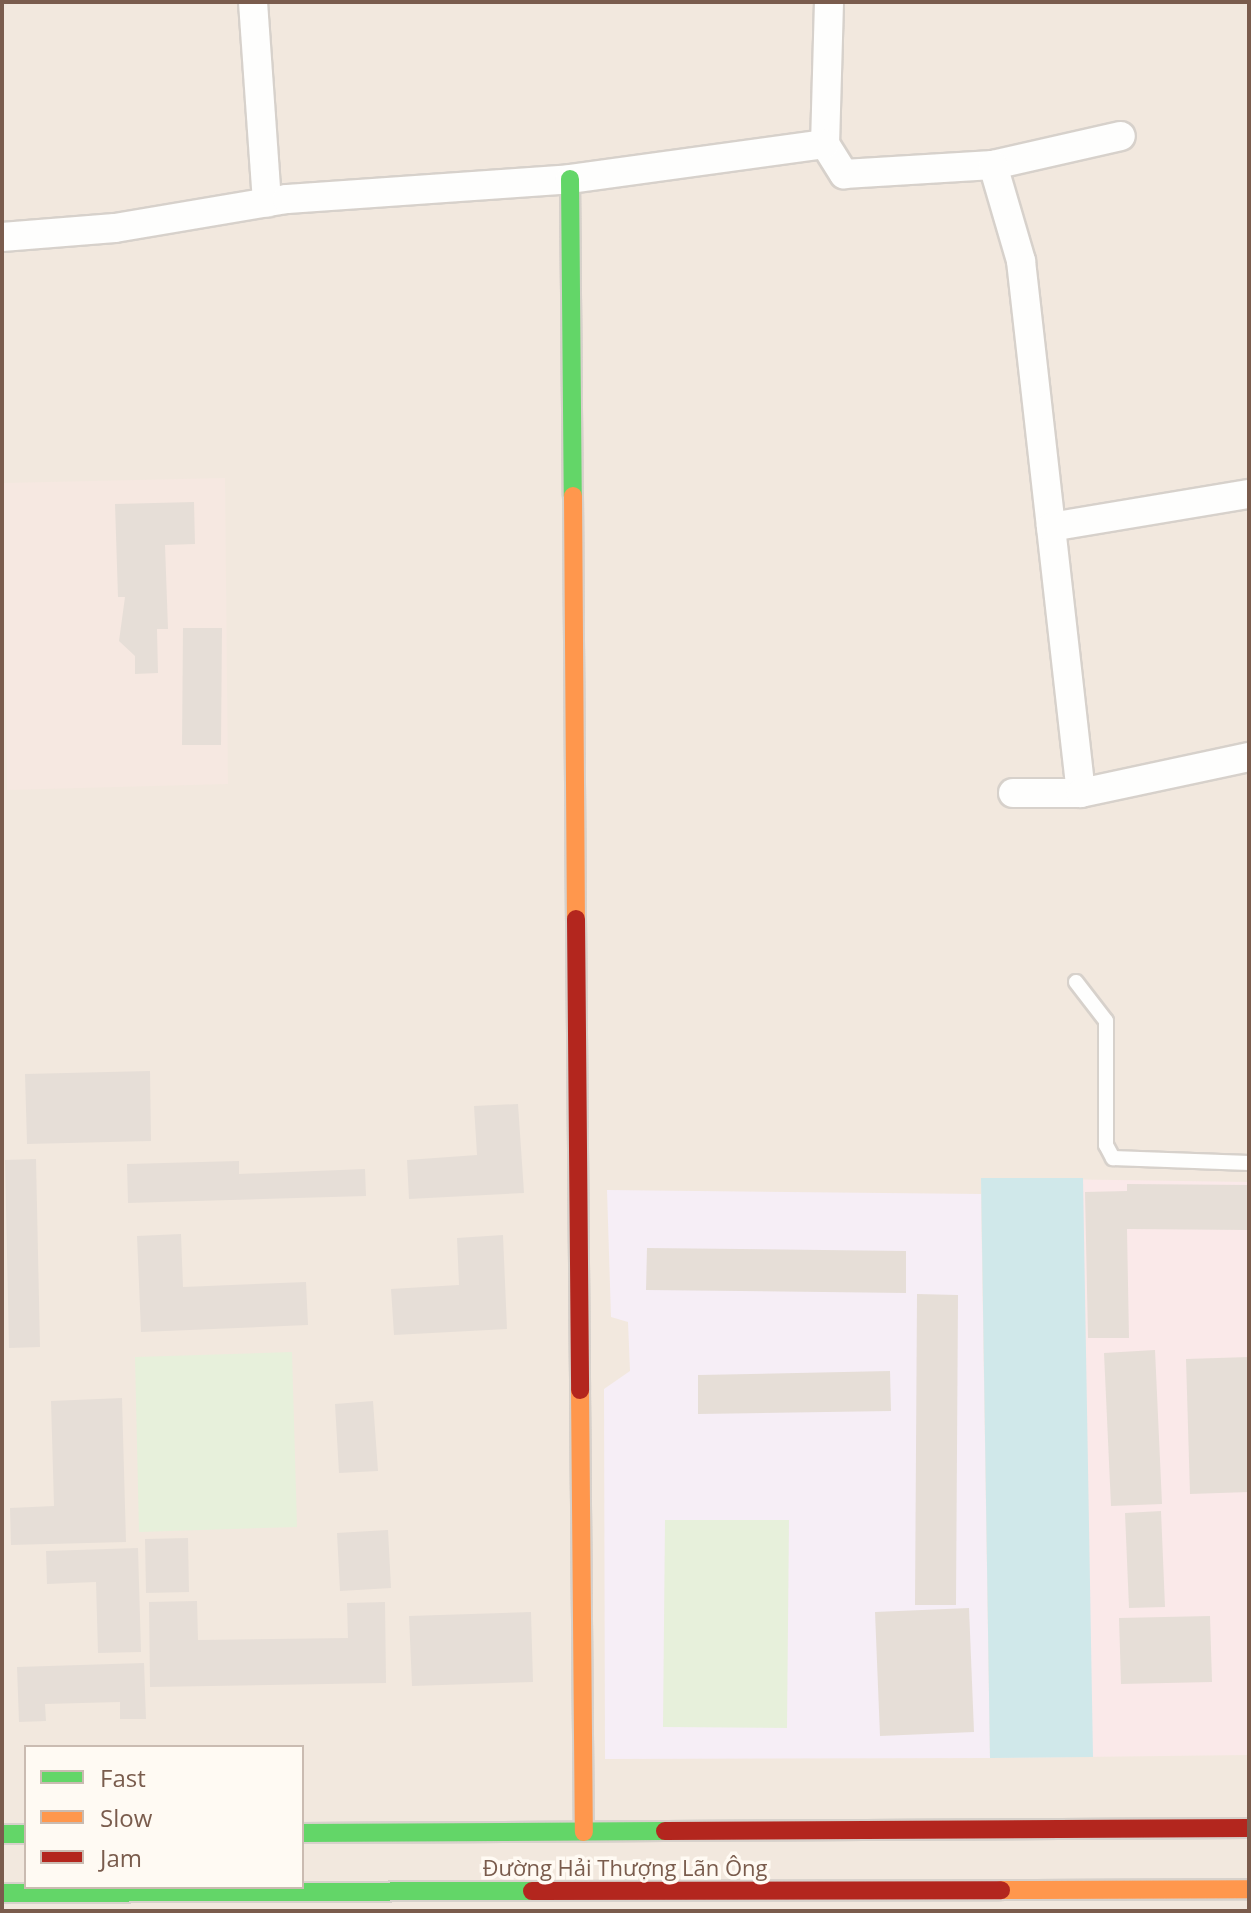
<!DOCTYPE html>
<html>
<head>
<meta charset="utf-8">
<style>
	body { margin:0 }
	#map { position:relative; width:1251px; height:1913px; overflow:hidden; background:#f9f5f0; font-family:"Open Sans",sans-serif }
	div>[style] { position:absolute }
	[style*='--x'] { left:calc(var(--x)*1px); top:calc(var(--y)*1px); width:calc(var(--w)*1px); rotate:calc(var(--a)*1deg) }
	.residential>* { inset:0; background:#f2e8de }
	.commercial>* { inset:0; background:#f6e8e1 }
	.education>* { inset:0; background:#f6eef6 }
	.medical>* { inset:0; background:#fae9e9 }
	.green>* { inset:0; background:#e7f0db }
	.water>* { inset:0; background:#d0e8ea }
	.building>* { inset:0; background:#e6ded7 }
	.roads { filter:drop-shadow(2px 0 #d7d1cb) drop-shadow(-2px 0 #d7d1cb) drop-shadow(0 2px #d7d1cb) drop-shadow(0 -2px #d7d1cb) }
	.lane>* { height:14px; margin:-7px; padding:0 7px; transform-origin:7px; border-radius:7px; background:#fefefd }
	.street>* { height:28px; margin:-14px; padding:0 14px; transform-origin:14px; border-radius:14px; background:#fefefd }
	.fast>* { height:18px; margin:-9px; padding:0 9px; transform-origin:9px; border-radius:9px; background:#63d668 }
	.slow>* { height:18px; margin:-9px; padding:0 9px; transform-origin:9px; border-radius:9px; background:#ff974d }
	.jam>* { height:18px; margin:-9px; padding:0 9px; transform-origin:9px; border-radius:9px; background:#b3261e }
	span { translate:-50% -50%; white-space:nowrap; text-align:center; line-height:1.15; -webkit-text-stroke:7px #fffaf3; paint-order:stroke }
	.street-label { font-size:22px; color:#7a5c4d }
	.frame { position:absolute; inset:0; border:4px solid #7a5c4d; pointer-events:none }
	.legend { position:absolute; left:24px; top:1745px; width:280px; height:144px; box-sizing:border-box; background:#fffaf3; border:2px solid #cabbb1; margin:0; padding:10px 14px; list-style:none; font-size:24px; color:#7a5c4d }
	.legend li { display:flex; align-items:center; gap:16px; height:40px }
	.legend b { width:40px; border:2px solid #cabbb1 }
</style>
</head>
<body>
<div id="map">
	<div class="residential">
		<div style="clip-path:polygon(evenodd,2px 2px,1249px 2px,1249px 1911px,2px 1911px,2px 2px,26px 1747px,302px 1747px,302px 1887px,26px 1887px,26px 1747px)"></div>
	</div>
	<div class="commercial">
		<div style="clip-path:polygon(225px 478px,228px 784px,7px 790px,3px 483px)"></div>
	</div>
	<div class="education">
		<div style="clip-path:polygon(607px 1190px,981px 1194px,990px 1758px,605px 1759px,604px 1389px,630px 1371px,628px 1322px,611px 1317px)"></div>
	</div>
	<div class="medical">
		<div style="clip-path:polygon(981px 1178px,1249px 1182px,1249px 1755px,990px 1758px)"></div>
	</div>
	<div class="green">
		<div style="clip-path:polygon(292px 1352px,297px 1527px,139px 1532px,135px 1357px)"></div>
		<div style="clip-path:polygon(665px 1520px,789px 1520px,787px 1728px,663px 1727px)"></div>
	</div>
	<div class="water">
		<div style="clip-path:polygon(981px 1178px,1083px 1178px,1093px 1757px,990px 1758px)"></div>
	</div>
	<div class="building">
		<div style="clip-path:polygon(194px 502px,195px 544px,165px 545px,168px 629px,157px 629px,158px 673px,135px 674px,135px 656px,119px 641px,125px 597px,118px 597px,115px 504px)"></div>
		<div style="clip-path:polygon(183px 628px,222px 628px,221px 745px,182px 745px)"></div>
		<div style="clip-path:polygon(150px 1071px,151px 1141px,27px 1144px,25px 1074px)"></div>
		<div style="clip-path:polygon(518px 1104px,524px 1193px,409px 1199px,407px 1160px,477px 1155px,474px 1106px)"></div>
		<div style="clip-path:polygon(36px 1159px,40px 1347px,9px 1348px,5px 1160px)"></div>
		<div style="clip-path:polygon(239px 1161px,239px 1174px,365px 1169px,366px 1196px,128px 1203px,127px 1164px)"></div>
		<div style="clip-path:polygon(1127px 1184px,1249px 1185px,1249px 1230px,1127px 1229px,1129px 1338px,1088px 1338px,1085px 1192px,1127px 1191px)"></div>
		<div style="clip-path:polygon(181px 1234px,183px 1287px,306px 1282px,308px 1325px,141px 1332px,137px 1236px)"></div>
		<div style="clip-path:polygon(503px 1235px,507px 1329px,394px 1335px,391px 1289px,459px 1285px,457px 1238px)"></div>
		<div style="clip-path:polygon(647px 1248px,906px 1251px,906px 1293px,646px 1290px)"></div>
		<div style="clip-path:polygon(917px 1294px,958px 1295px,956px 1605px,915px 1605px)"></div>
		<div style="clip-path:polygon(1155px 1350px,1162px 1504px,1111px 1506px,1104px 1353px)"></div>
		<div style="clip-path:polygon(1249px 1357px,1249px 1492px,1190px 1494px,1186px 1359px)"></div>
		<div style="clip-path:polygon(890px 1371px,891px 1411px,698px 1414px,698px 1375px)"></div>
		<div style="clip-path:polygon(122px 1398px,126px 1542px,11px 1545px,10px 1508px,54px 1506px,51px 1401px)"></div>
		<div style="clip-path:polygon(373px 1401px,378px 1471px,339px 1473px,335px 1404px)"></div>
		<div style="clip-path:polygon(1161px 1511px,1165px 1607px,1129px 1608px,1125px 1513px)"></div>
		<div style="clip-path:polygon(388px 1530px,391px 1588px,340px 1591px,337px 1533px)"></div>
		<div style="clip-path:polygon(188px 1538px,189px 1592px,146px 1593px,145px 1539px)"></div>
		<div style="clip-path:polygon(138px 1548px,141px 1652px,98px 1653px,96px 1582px,47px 1584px,46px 1551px)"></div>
		<div style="clip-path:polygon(197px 1601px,198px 1640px,348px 1638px,347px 1603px,385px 1602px,386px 1683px,150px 1687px,149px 1602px)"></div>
		<div style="clip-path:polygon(969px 1608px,974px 1732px,880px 1736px,875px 1612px)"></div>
		<div style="clip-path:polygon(531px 1612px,533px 1682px,412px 1686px,409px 1616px)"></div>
		<div style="clip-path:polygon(1210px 1616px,1212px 1682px,1121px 1684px,1119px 1618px)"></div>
		<div style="clip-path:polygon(144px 1663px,146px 1719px,120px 1719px,120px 1702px,45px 1704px,46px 1721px,19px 1722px,17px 1667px)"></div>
	</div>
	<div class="roads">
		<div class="lane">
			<div style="--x:1076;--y:982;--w:49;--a:52.4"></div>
			<div style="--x:1106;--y:1021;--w:124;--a:90"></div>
			<div style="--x:1106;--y:1145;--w:15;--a:62"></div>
			<div style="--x:1113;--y:1158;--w:136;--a:2.1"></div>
		</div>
		<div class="street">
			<div style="--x:253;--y:2;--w:201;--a:86"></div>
			<div style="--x:829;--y:2;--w:142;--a:91.6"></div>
			<div style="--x:825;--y:144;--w:36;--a:58"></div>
			<div style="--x:844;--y:174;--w:149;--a:-3.5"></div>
			<div style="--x:993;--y:165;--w:131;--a:-12.8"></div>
			<div style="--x:993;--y:165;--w:100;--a:73.7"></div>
			<div style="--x:1021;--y:261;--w:535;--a:83.57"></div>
			<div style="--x:2;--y:237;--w:113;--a:-4.6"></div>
			<div style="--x:115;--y:228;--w:174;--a:-9.6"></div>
			<div style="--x:287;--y:199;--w:284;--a:-4"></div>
			<div style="--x:570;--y:179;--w:257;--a:-7.8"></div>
			<div style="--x:1051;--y:527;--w:201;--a:-9.5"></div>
			<div style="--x:1013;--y:793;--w:68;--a:0"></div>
			<div style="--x:1081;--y:793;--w:172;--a:-12.1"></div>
		</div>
		<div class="fast">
			<div style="--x:570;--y:179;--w:317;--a:89.5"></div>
			<div style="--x:302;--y:1833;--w:363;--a:-0.3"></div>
			<div style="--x:2;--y:1834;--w:24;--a:0"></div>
			<div style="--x:2;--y:1893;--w:530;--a:-0.22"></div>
		</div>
		<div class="slow">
			<div style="--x:573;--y:496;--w:423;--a:89.6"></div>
			<div style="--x:580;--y:1390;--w:442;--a:89.5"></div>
			<div style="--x:1001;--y:1890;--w:248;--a:-0.2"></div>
		</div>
		<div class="jam">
			<div style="--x:576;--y:919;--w:471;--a:89.5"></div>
			<div style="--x:665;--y:1831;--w:584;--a:-0.29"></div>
			<div style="--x:532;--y:1891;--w:469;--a:-0.1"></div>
		</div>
	</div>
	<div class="street-label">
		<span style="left:625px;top:1868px">Đường Hải Thượng Lãn Ông</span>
	</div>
	<div class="frame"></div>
	<ul class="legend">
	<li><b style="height:10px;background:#63d668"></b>Fast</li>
	<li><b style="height:10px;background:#ff974d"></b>Slow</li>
	<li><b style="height:10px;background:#b3261e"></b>Jam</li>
	</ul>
</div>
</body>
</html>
